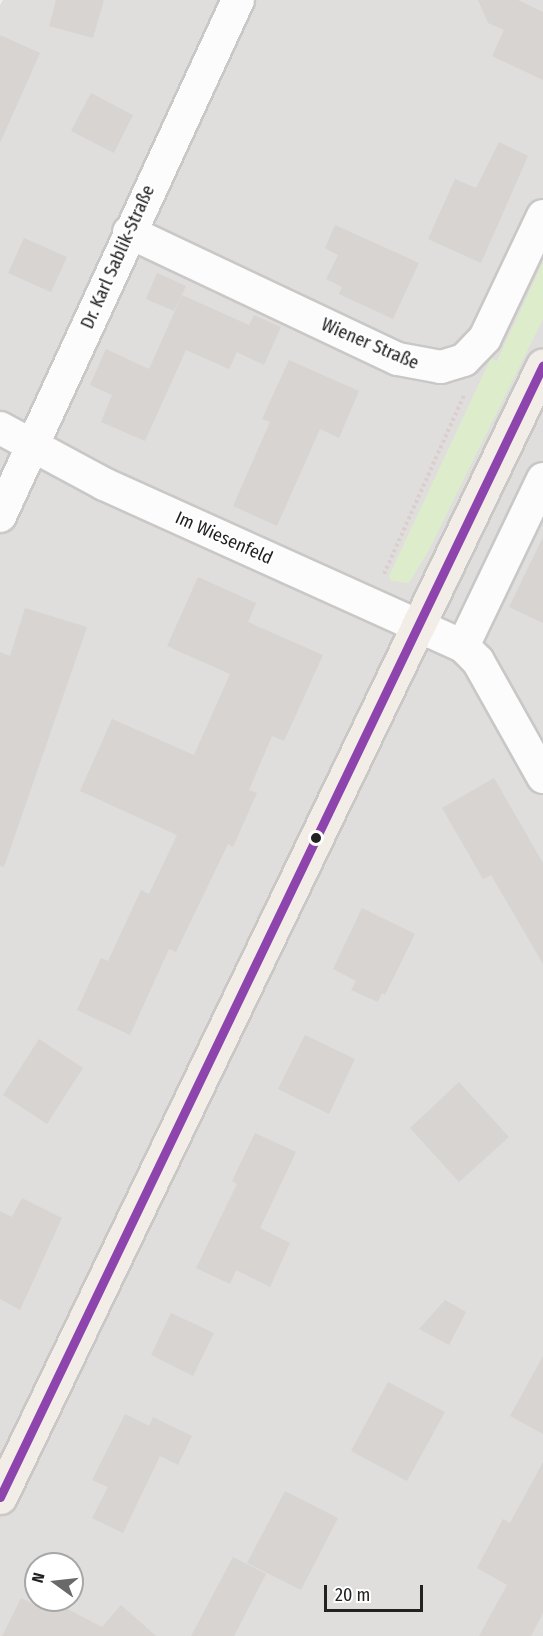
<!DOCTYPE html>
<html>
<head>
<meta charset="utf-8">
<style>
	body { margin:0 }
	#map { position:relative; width:543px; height:1636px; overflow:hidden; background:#f0eeeb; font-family:"Fira Sans Condensed",sans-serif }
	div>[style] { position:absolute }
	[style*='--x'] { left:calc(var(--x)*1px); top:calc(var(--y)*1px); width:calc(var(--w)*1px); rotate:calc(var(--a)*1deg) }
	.residential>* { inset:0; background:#dfdedc }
	.grass>* { inset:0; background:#ddeccb }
	.building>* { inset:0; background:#d7d4d2 }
	.path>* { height:4px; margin-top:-2px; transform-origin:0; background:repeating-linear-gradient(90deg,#dccecd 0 3px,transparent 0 6px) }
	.roads { filter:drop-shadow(2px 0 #c9c8c7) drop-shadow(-2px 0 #c9c8c7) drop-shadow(0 2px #c9c8c7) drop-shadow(0 -2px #c9c8c7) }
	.minor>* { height:32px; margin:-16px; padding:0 16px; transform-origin:16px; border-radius:16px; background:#fdfcfc }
	.primary>* { height:33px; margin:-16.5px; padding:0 16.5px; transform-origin:16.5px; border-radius:16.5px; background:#f3ede7 }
	.bus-1>* { height:9px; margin:-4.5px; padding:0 4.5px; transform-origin:4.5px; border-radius:4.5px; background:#8e44ad }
	.dots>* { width:16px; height:16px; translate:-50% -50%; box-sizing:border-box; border:3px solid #fff; border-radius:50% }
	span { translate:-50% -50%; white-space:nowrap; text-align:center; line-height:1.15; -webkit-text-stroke:4.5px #fff; paint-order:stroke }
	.street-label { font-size:18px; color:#222 }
	.north { position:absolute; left:24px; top:1552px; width:60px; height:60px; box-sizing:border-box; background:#fff; border:2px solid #a7a7a7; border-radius:50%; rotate:285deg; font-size:16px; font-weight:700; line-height:24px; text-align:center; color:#222 }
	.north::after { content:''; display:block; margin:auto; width:21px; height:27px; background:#6a6968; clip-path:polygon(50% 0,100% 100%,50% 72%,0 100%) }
	.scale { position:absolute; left:324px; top:1585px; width:99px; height:27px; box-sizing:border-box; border:3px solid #222; border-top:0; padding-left:8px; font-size:18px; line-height:21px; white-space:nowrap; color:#222; -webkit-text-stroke:4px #fff; paint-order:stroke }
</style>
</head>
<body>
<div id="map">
	<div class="residential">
		<div style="clip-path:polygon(evenodd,3px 0,543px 0,543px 1636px,0 1636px,0 5px,3px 0,36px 1564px,72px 1564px,72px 1600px,36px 1600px,36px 1564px)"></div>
	</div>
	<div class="grass">
		<div style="clip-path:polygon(543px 262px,543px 319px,535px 335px,430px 548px,409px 583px,391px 581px,389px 576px,491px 358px,497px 361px)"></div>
	</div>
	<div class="building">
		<div style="clip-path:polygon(56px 0,104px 0,93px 38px,49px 26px)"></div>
		<div style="clip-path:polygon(478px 0,518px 0,543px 12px,543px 80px,492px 56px,504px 30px,488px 23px)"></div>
		<div style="clip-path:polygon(0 35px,40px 53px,0 143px)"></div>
		<div style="clip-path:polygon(91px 93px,133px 115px,114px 153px,71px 131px)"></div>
		<div style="clip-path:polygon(499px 142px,528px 156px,481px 263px,428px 239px,455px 179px,476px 188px)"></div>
		<div style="clip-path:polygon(335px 225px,419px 263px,393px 319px,339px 294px,342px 287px,326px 279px,338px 255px,325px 248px)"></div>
		<div style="clip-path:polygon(24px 238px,67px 257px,51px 292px,8px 273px)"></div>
		<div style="clip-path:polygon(157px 273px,186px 286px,174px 311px,146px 299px)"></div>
		<div style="clip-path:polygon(182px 295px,249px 325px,254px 315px,281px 327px,264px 365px,237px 352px,229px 369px,186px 350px,145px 441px,101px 422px,112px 395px,90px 385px,106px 349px,149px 369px)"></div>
		<div style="clip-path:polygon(289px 360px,359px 391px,339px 438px,320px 429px,277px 526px,233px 506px,270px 422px,262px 419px)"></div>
		<div style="clip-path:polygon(543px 537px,543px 623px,509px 607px)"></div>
		<div style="clip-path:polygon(198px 577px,256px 603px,248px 622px,323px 655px,284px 741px,272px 736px,249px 790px,257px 793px,233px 847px,228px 844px,176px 952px,169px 949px,130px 1035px,77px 1010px,101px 958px,108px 961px,141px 890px,149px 894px,177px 835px,80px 791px,112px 719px,194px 755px,230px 674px,167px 646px)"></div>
		<div style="clip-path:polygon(25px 608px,87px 627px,4px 867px,0 866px,0 652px,10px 656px)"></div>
		<div style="clip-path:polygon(494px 778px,543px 863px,543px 964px,491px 875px,483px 879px,442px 808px)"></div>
		<div style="clip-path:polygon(362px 908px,415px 934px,385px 995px,382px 993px,378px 1002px,351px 990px,356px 981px,333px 969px)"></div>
		<div style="clip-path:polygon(305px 1035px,355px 1059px,329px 1114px,278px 1089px)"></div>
		<div style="clip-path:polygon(39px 1039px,83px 1068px,47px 1124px,3px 1095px)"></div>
		<div style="clip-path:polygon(459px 1082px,509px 1137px,459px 1182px,410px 1128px)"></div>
		<div style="clip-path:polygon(255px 1133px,296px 1152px,260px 1228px,290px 1243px,270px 1287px,236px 1270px,230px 1284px,196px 1268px,237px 1184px,232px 1181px)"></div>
		<div style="clip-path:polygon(22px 1198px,62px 1218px,20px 1310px,0 1299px,0 1211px,12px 1217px)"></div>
		<div style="clip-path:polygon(445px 1300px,466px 1312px,449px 1345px,419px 1329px)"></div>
		<div style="clip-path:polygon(171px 1313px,214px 1333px,193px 1376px,151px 1355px)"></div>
		<div style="clip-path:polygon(543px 1356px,543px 1434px,510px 1416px)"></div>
		<div style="clip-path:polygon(388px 1382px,445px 1412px,407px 1481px,351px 1451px)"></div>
		<div style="clip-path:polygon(125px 1414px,149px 1426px,153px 1417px,192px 1436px,178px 1465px,160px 1456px,123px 1533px,92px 1518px,108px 1487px,92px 1480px)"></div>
		<div style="clip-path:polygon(543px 1462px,543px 1613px,531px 1636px,479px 1636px,507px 1585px,477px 1568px,503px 1519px,510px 1523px)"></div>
		<div style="clip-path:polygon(285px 1491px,338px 1518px,301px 1590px,247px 1563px)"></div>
		<div style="clip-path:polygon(233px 1557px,266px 1574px,234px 1636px,191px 1636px)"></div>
		<div style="clip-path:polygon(21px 1598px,45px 1610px,50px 1600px,102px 1627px,121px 1605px,156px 1636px,2px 1636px)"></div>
	</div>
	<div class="path">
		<div style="--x:384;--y:574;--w:196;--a:-65.9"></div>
	</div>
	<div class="roads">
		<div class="minor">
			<div style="--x:129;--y:232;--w:297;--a:25.3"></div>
			<div style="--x:398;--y:359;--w:44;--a:10.5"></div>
			<div style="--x:441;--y:367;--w:24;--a:-17"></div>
			<div style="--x:464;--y:360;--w:30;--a:-46"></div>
			<div style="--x:485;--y:338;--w:135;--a:-64.6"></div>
			<div style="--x:0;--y:428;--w:118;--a:28.3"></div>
			<div style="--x:104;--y:484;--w:394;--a:24.3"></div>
			<div style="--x:463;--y:646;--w:21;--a:45"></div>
			<div style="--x:478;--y:661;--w:133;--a:60.7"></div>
			<div style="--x:0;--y:516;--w:568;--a:-65.24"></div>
			<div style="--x:463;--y:646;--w:185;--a:-64.4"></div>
		</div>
		<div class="primary">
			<div style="--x:0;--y:1497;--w:1255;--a:-64.37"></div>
		</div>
	</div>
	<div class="bus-1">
		<div style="--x:0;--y:1497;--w:1255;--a:-64.37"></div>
	</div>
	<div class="dots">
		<div style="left:316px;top:838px;background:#222"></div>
	</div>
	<div class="street-label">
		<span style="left:118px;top:257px;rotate:-66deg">Dr. Karl Sablik-Straße</span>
		<span style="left:370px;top:344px;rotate:23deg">Wiener Straße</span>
		<span style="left:224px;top:538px;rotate:24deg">Im Wiesenfeld</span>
	</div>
	<div class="north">N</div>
	<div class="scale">20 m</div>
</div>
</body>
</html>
